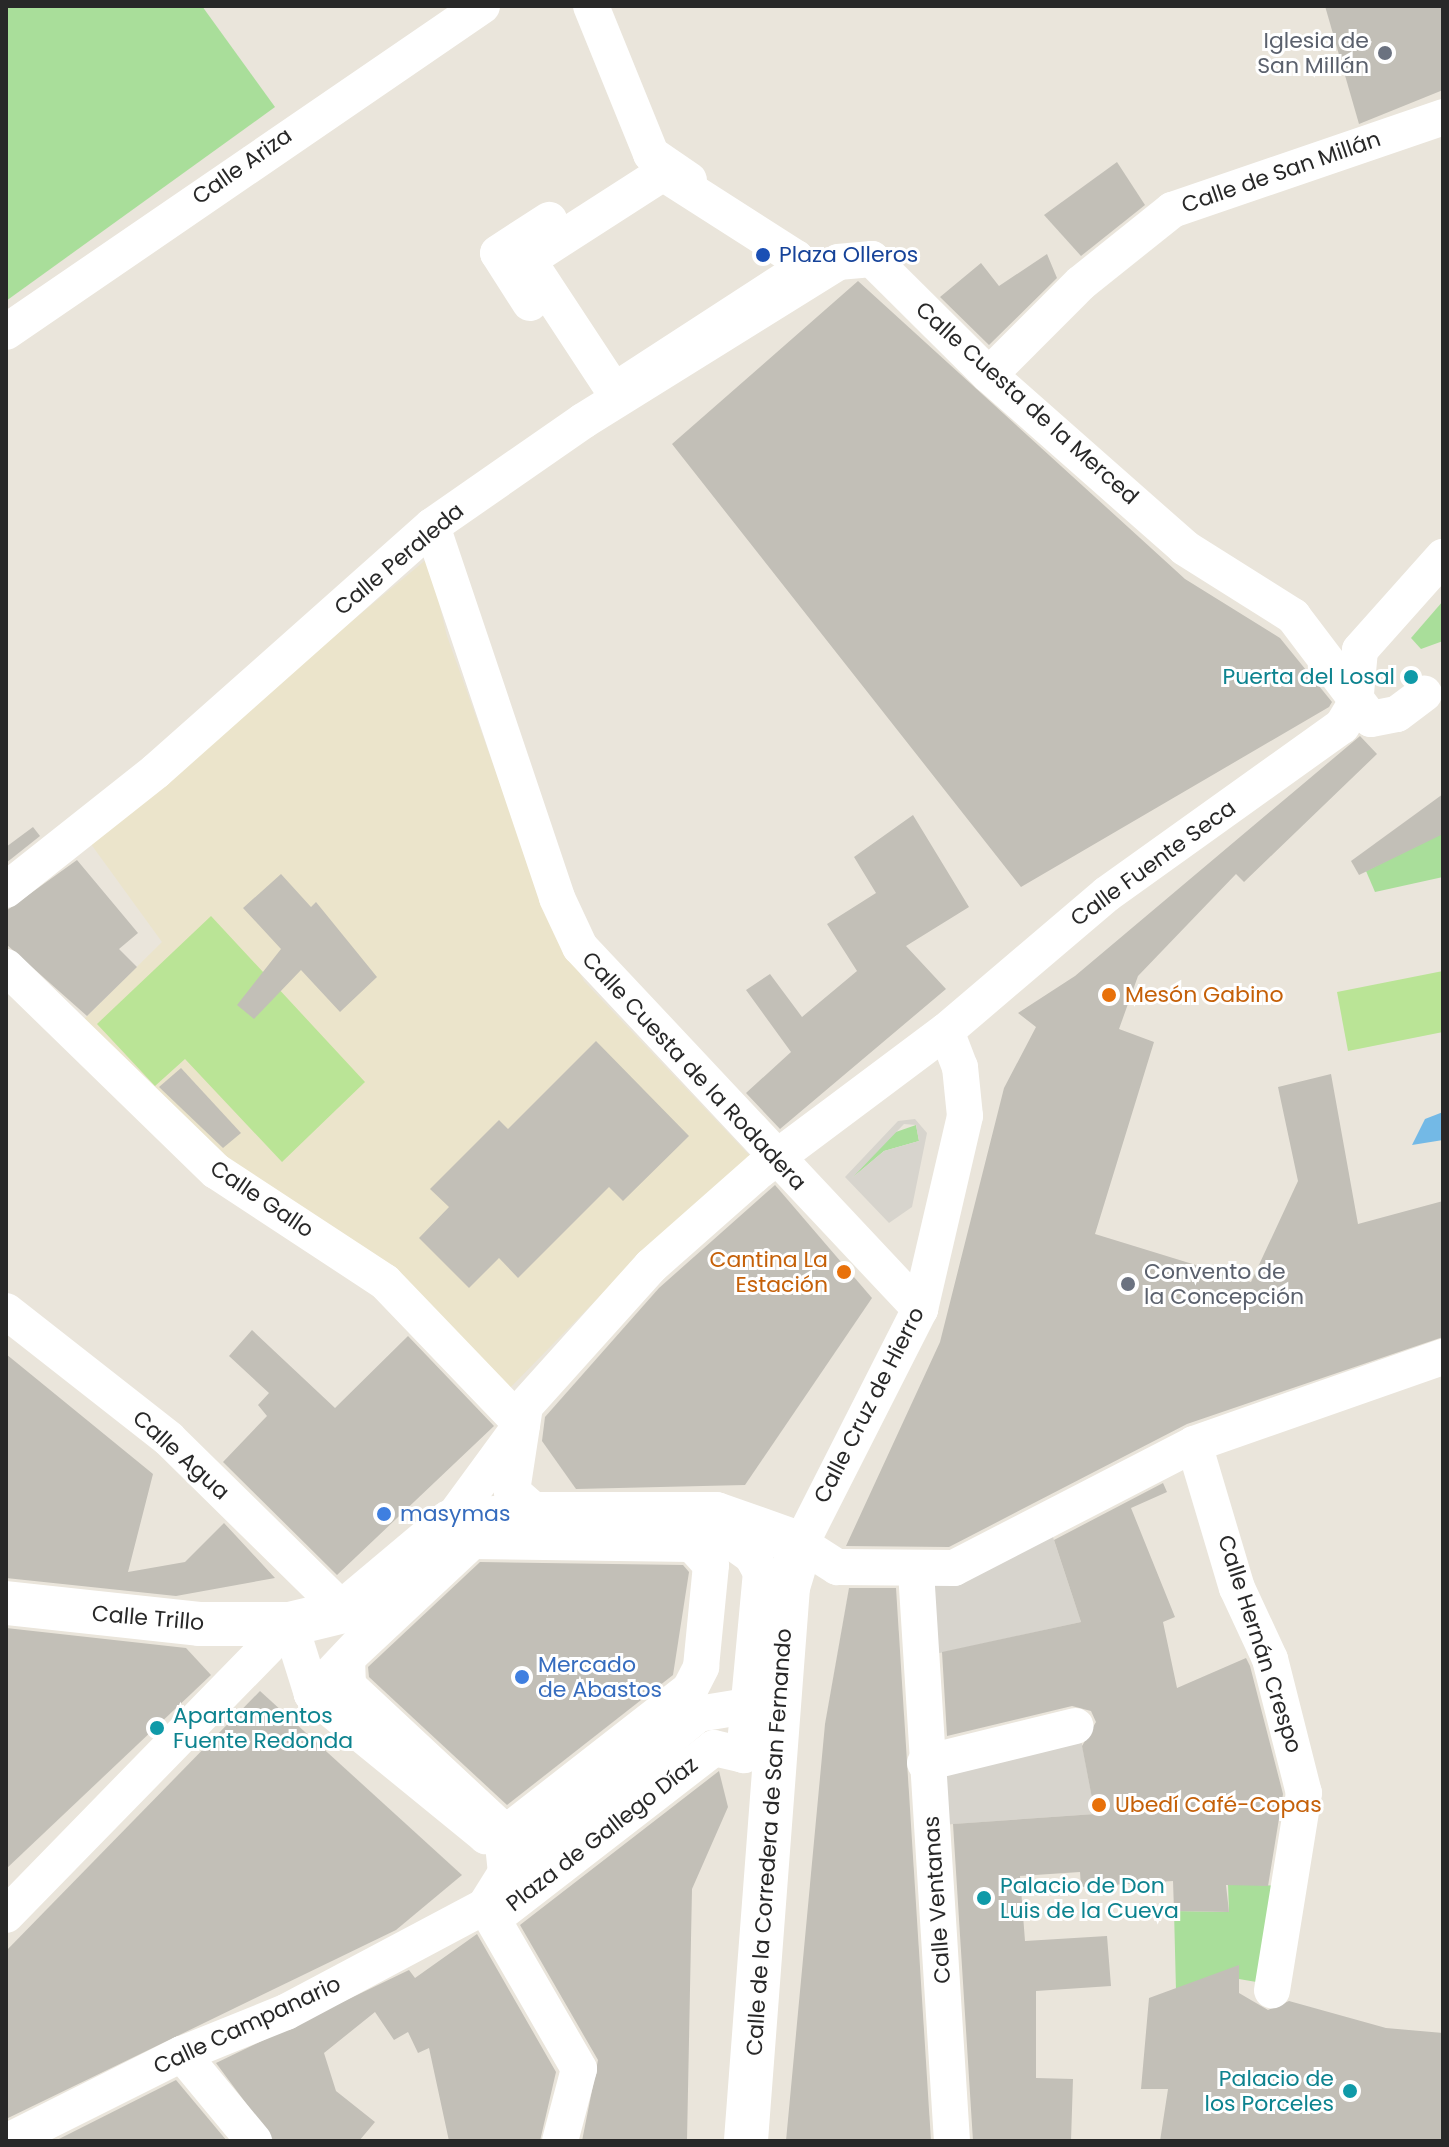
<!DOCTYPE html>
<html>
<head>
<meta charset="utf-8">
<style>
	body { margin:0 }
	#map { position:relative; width:1449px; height:2147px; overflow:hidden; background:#eae5db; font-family:Poppins,sans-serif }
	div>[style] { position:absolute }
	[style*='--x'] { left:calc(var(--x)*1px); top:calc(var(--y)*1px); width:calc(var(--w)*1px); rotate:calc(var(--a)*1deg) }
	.education>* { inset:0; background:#ebe4cb }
	.green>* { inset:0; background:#a9de9a }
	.pitch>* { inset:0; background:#bae496 }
	.plaza>* { inset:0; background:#d7d4cd }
	.water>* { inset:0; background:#73b9e6 }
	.building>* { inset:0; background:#c2bfb7 }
	.street>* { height:36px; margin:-18px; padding:0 18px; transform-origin:18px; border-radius:18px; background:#fff }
	.secondary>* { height:44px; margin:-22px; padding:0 22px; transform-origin:22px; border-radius:22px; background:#fff }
	.dots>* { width:22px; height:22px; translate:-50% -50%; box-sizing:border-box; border:4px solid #fff; border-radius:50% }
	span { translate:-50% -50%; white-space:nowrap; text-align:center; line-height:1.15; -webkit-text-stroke:6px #fff; paint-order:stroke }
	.worship-label { font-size:22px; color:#5b616d }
	.right { translate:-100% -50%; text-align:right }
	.left { translate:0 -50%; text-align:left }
	.street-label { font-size:22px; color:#282828 }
	.transit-label { font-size:22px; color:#164399 }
	.culture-label { font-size:22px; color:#0d838f }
	.food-label { font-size:22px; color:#c56008 }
	.shop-label { font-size:22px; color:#366cbe }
	.frame { position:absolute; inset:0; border:8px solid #282828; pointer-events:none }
</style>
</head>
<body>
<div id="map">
	<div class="education">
		<div style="clip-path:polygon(428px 558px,447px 636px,546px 912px,584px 981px,750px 1156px,642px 1253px,503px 1395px,215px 1154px,81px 1022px,162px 942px,88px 840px)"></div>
	</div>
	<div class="green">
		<div style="clip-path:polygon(6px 6px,202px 6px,275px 107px,6px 301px)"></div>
		<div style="clip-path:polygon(1443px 601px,1443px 641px,1421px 649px,1411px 638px)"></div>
		<div style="clip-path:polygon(1443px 833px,1443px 877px,1375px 892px,1366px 871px)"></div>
		<div style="clip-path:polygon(916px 1125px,919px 1141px,884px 1151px,852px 1178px,893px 1133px)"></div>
		<div style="clip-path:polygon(1228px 1884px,1284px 1886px,1268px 1984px,1239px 1979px,1176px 1991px,1174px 1911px,1229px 1912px)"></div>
	</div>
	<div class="pitch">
		<div style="clip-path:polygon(211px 916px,365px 1082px,282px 1162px,185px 1059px,155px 1086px,97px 1024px)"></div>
		<div style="clip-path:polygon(1443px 971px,1443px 1032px,1348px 1051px,1337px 992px)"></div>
	</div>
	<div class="plaza">
		<div style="clip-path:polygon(evenodd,915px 1119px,927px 1133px,912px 1207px,889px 1223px,845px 1177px,898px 1121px,915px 1119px,904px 1124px,916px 1125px,919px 1141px,884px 1151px,852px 1178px,904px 1124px)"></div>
		<div style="clip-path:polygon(1044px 1510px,1081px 1622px,926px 1656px,925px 1560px,953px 1557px)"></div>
		<div style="clip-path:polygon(1080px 1734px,1095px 1814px,940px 1825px,937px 1746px)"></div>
	</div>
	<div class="water">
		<div style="clip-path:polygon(1443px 1112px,1443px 1140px,1412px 1145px,1425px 1119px)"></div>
	</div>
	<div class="building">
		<div style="clip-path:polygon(1325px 6px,1443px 6px,1443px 90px,1359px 124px)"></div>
		<div style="clip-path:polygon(1117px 162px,1145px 205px,1081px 256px,1044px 215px)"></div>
		<div style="clip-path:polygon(1047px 254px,1057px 278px,989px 345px,940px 297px,981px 263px,999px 286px)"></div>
		<div style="clip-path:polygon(858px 281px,1185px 579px,1280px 638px,1332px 702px,1329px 707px,1021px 887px,672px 444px)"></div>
		<div style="clip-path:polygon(1360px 736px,1377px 754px,1244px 882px,1236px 874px,1138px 976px,1119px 1029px,1154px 1042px,1095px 1234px,1251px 1282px,1298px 1181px,1278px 1087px,1331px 1074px,1358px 1224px,1443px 1201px,1443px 1337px,1187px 1424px,949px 1547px,846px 1546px,940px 1342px,1004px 1088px,1036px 1027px,1018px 1013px,1075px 976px)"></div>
		<div style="clip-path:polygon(1443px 794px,1443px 834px,1359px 875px,1351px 861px)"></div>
		<div style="clip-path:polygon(913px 815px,969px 907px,906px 946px,946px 989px,780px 1129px,746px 1093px,791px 1052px,746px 990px,770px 974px,802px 1017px,857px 971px,827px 924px,876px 893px,854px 857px)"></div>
		<div style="clip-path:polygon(33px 827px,40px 836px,6px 863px,6px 847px)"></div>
		<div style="clip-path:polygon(77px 860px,138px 933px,119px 949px,137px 967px,87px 1016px,6px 944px,6px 911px)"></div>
		<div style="clip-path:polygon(281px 874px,311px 907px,316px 902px,377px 977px,340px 1012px,301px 970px,254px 1019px,237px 1005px,281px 949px,243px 908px)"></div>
		<div style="clip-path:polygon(596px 1041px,689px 1136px,623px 1201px,609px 1187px,518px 1278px,499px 1258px,469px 1288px,419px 1238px,449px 1207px,430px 1189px,499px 1120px,508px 1129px)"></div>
		<div style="clip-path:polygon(181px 1068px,241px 1133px,223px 1148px,159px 1087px)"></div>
		<div style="clip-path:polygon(775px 1185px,872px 1298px,745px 1485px,576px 1489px,542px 1441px,545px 1417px,659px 1288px)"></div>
		<div style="clip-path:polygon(252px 1330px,335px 1408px,408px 1336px,494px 1426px,337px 1575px,223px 1462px,267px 1416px,258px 1405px,269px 1393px,229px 1356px)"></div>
		<div style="clip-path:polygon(6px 1354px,153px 1474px,128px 1572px,185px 1562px,224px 1523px,275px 1578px,176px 1596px,6px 1578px)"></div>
		<div style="clip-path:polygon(1163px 1483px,1167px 1492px,1131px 1508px,1175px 1617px,1163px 1622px,1177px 1688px,1246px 1658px,1250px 1666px,1283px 1794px,1268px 1886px,1226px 1885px,1229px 1912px,1174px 1911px,1173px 1881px,1081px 1887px,1080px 1872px,1020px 1876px,1025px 1941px,1107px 1936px,1111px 1986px,1036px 1991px,1036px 2078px,1073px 2079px,1071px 2141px,973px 2141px,953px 1824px,1095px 1814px,1082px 1746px,1096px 1722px,1091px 1711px,1072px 1706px,947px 1736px,942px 1652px,1081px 1622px,1054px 1540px)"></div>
		<div style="clip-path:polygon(480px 1562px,683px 1565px,689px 1572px,673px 1675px,507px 1805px,369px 1677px,368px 1667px)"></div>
		<div style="clip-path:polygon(849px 1588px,896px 1588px,931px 2141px,786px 2141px,825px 1724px)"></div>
		<div style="clip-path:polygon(6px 1628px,186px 1648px,211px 1675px,6px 1869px)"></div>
		<div style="clip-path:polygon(260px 1691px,462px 1875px,396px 1930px,6px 2119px,6px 1951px)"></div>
		<div style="clip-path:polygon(719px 1771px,728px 1807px,692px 1889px,687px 2141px,582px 2141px,598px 2060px,520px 1925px)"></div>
		<div style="clip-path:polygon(477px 1934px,556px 2072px,540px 2141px,449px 2141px,429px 2048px,418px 2053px,408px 2032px,394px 2040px,375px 2012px,324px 2053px,336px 2091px,375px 2122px,359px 2141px,274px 2141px,216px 2063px,409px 1970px,415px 1978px)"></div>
		<div style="clip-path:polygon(1239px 1965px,1239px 1993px,1268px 2010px,1289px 2001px,1386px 2028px,1443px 2033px,1443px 2141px,1160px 2141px,1168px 2089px,1141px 2089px,1149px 1998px)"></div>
		<div style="clip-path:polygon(176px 2080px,227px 2141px,55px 2141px)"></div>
	</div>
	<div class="street">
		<div style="--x:591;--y:6;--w:160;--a:67.9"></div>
		<div style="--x:651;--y:154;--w:46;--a:34.4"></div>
		<div style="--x:663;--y:173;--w:158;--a:32.6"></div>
		<div style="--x:796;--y:258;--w:16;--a:97"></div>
		<div style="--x:794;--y:274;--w:215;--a:147"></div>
		<div style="--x:614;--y:391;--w:157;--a:-123.3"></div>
		<div style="--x:528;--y:260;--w:161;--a:-32.8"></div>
		<div style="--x:530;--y:303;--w:59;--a:-122.6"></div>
		<div style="--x:498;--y:253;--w:61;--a:-32.9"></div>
		<div style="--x:6;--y:332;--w:577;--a:-34.41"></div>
		<div style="--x:989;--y:375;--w:130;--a:-45"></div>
		<div style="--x:1081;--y:283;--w:117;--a:-38.7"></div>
		<div style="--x:1172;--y:210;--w:287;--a:-18.9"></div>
		<div style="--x:432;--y:526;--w:392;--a:71.4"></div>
		<div style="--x:557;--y:898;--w:54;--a:64.9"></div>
		<div style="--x:580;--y:947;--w:497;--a:46.8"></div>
		<div style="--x:6;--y:890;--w:191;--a:-38.4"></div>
		<div style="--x:156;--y:771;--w:369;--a:-41.6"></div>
		<div style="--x:432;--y:526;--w:184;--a:-34.8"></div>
		<div style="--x:583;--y:421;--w:301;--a:-31.9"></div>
		<div style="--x:838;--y:262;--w:34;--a:-5"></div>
		<div style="--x:872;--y:259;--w:165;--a:44.8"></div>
		<div style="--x:989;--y:375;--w:261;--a:41.4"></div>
		<div style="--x:1185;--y:548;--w:128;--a:32.2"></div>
		<div style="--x:1293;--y:616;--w:129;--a:52.9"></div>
		<div style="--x:1371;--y:719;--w:26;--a:-11"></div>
		<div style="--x:1397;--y:714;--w:34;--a:-37"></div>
		<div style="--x:6;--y:967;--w:293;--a:44.2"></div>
		<div style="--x:216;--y:1171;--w:202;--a:33.3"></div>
		<div style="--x:385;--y:1282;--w:198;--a:46.2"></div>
		<div style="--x:946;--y:1031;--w:39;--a:69"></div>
		<div style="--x:960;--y:1067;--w:49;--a:84.2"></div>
		<div style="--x:965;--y:1116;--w:198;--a:103.1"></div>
		<div style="--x:920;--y:1309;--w:263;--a:116.9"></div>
		<div style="--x:801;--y:1544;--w:43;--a:32.6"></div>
		<div style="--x:837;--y:1567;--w:117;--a:0.5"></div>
		<div style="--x:954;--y:1568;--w:270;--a:-27.3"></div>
		<div style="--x:1194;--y:1444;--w:264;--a:-19.3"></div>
		<div style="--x:6;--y:1311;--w:207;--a:38.1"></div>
		<div style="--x:169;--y:1439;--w:245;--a:44.5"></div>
		<div style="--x:1194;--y:1444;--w:150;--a:73.4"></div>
		<div style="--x:1237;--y:1588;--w:78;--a:65.1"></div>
		<div style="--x:1270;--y:1659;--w:138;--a:75.8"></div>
		<div style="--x:1304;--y:1793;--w:200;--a:99.2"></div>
		<div style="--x:538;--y:1514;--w:35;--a:-139"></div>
		<div style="--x:512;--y:1491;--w:86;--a:-81.3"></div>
		<div style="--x:525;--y:1406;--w:188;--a:-48"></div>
		<div style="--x:651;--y:1266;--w:145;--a:-41.4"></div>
		<div style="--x:760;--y:1170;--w:232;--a:-36.8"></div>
		<div style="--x:946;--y:1031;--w:211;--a:-40.4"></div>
		<div style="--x:1107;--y:894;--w:289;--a:-35.6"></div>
		<div style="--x:1342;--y:726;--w:26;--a:-59"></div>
		<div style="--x:1355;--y:704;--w:54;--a:-84.7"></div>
		<div style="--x:1360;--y:650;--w:125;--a:-48.3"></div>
		<div style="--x:450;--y:1522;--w:115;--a:-53.8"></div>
		<div style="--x:466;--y:1531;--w:251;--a:0"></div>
		<div style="--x:717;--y:1531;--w:43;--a:35.5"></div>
		<div style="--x:752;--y:1556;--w:18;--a:61"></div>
		<div style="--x:761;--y:1572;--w:184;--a:95.3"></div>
		<div style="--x:744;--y:1755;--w:31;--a:-167"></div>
		<div style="--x:714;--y:1748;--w:273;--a:142.3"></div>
		<div style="--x:498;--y:1915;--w:43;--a:-79.2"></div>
		<div style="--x:506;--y:1873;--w:37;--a:-96"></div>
		<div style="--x:502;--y:1836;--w:239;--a:-38"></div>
		<div style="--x:690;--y:1689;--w:25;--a:-63"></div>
		<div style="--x:701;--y:1667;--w:102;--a:-84.4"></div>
		<div style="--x:711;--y:1565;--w:28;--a:-132"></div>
		<div style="--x:692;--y:1544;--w:220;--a:-179.2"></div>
		<div style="--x:472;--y:1541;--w:171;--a:136.9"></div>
		<div style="--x:347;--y:1658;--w:28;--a:88"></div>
		<div style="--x:348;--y:1686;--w:202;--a:43"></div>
		<div style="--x:496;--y:1824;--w:16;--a:130"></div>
		<div style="--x:486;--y:1836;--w:225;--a:-140.8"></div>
		<div style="--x:312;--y:1694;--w:224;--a:-46.6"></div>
		<div style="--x:916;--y:1571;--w:571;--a:86.39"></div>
		<div style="--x:290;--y:1624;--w:73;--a:72.6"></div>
		<div style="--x:312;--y:1694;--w:19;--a:43"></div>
		<div style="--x:925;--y:1763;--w:155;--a:-13.8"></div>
		<div style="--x:485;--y:1906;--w:188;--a:60"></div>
		<div style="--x:579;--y:2069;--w:74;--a:104.8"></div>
		<div style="--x:6;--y:1915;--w:407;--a:-45.7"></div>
		<div style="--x:182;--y:2054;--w:113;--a:50.4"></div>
		<div style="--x:8;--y:2141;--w:195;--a:-26.6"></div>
		<div style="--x:182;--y:2054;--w:112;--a:-22"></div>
		<div style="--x:286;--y:2012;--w:225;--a:-28"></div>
		<div style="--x:485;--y:1906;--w:39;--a:-58"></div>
		<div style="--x:506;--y:1873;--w:249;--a:-39.6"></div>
		<div style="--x:698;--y:1714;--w:74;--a:-9.3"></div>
	</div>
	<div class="secondary">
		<div style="--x:6;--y:1603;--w:194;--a:6.2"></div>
		<div style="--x:199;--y:1624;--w:91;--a:0"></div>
		<div style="--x:290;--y:1624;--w:56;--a:-13.5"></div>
		<div style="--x:344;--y:1611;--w:138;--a:-40"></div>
		<div style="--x:450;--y:1522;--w:88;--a:-5.2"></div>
		<div style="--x:538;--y:1514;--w:178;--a:0"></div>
		<div style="--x:716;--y:1514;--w:90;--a:19.4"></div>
		<div style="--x:801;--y:1544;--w:45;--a:106.8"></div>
		<div style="--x:788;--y:1587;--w:556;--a:94.34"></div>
	</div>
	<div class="dots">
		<div style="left:1385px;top:53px;background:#6b7280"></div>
		<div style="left:763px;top:255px;background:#1a4fb4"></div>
		<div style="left:1411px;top:677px;background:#0f9aa8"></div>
		<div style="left:1109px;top:995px;background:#e8710a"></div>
		<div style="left:844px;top:1272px;background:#e8710a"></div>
		<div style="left:1128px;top:1284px;background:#6b7280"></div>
		<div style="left:384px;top:1514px;background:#3f7fe0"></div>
		<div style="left:522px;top:1677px;background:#3f7fe0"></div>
		<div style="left:157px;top:1728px;background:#0f9aa8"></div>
		<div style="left:1099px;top:1805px;background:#e8710a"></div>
		<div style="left:984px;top:1898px;background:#0f9aa8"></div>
		<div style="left:1350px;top:2091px;background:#0f9aa8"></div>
	</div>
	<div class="worship-label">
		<span class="right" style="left:1369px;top:53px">Iglesia de<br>San Millán</span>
		<span class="left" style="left:1144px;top:1284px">Convento de<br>la Concepción</span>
	</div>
	<div class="street-label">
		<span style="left:242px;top:166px;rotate:-35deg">Calle Ariza</span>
		<span style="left:1281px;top:172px;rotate:-19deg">Calle de San Millán</span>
		<span style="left:1027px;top:403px;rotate:42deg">Calle Cuesta de la Merced</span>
		<span style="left:399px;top:559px;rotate:-40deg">Calle Peraleda</span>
		<span style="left:1153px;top:863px;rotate:-36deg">Calle Fuente Seca</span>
		<span style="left:694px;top:1071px;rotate:47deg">Calle Cuesta de la Rodadera</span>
		<span style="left:262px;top:1199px;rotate:34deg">Calle Gallo</span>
		<span style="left:869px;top:1405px;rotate:-63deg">Calle Cruz de Hierro</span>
		<span style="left:181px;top:1455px;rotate:42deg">Calle Agua</span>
		<span style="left:148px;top:1618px;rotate:5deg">Calle Trillo</span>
		<span style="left:1260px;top:1644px;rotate:72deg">Calle Hernán Crespo</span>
		<span style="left:602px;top:1834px;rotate:-38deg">Plaza de Gallego Díaz</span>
		<span style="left:769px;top:1842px;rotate:-86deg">Calle de la Corredera de San Fernando</span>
		<span style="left:937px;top:1900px;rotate:-94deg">Calle Ventanas</span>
		<span style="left:247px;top:2025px;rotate:-25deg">Calle Campanario</span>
	</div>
	<div class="transit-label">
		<span class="left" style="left:779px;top:255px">Plaza Olleros</span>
	</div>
	<div class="culture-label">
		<span class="right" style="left:1395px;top:677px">Puerta del Losal</span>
		<span class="left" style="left:173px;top:1728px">Apartamentos<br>Fuente Redonda</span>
		<span class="left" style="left:1000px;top:1898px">Palacio de Don<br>Luis de la Cueva</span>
		<span class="right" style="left:1334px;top:2091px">Palacio de<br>los Porceles</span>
	</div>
	<div class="food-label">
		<span class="left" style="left:1125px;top:995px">Mesón Gabino</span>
		<span class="right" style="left:828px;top:1272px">Cantina La<br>Estación</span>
		<span class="left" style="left:1115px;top:1805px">Ubedí Café-Copas</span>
	</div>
	<div class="shop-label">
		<span class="left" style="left:400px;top:1514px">masymas</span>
		<span class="left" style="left:538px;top:1677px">Mercado<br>de Abastos</span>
	</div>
	<div class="frame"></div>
</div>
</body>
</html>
